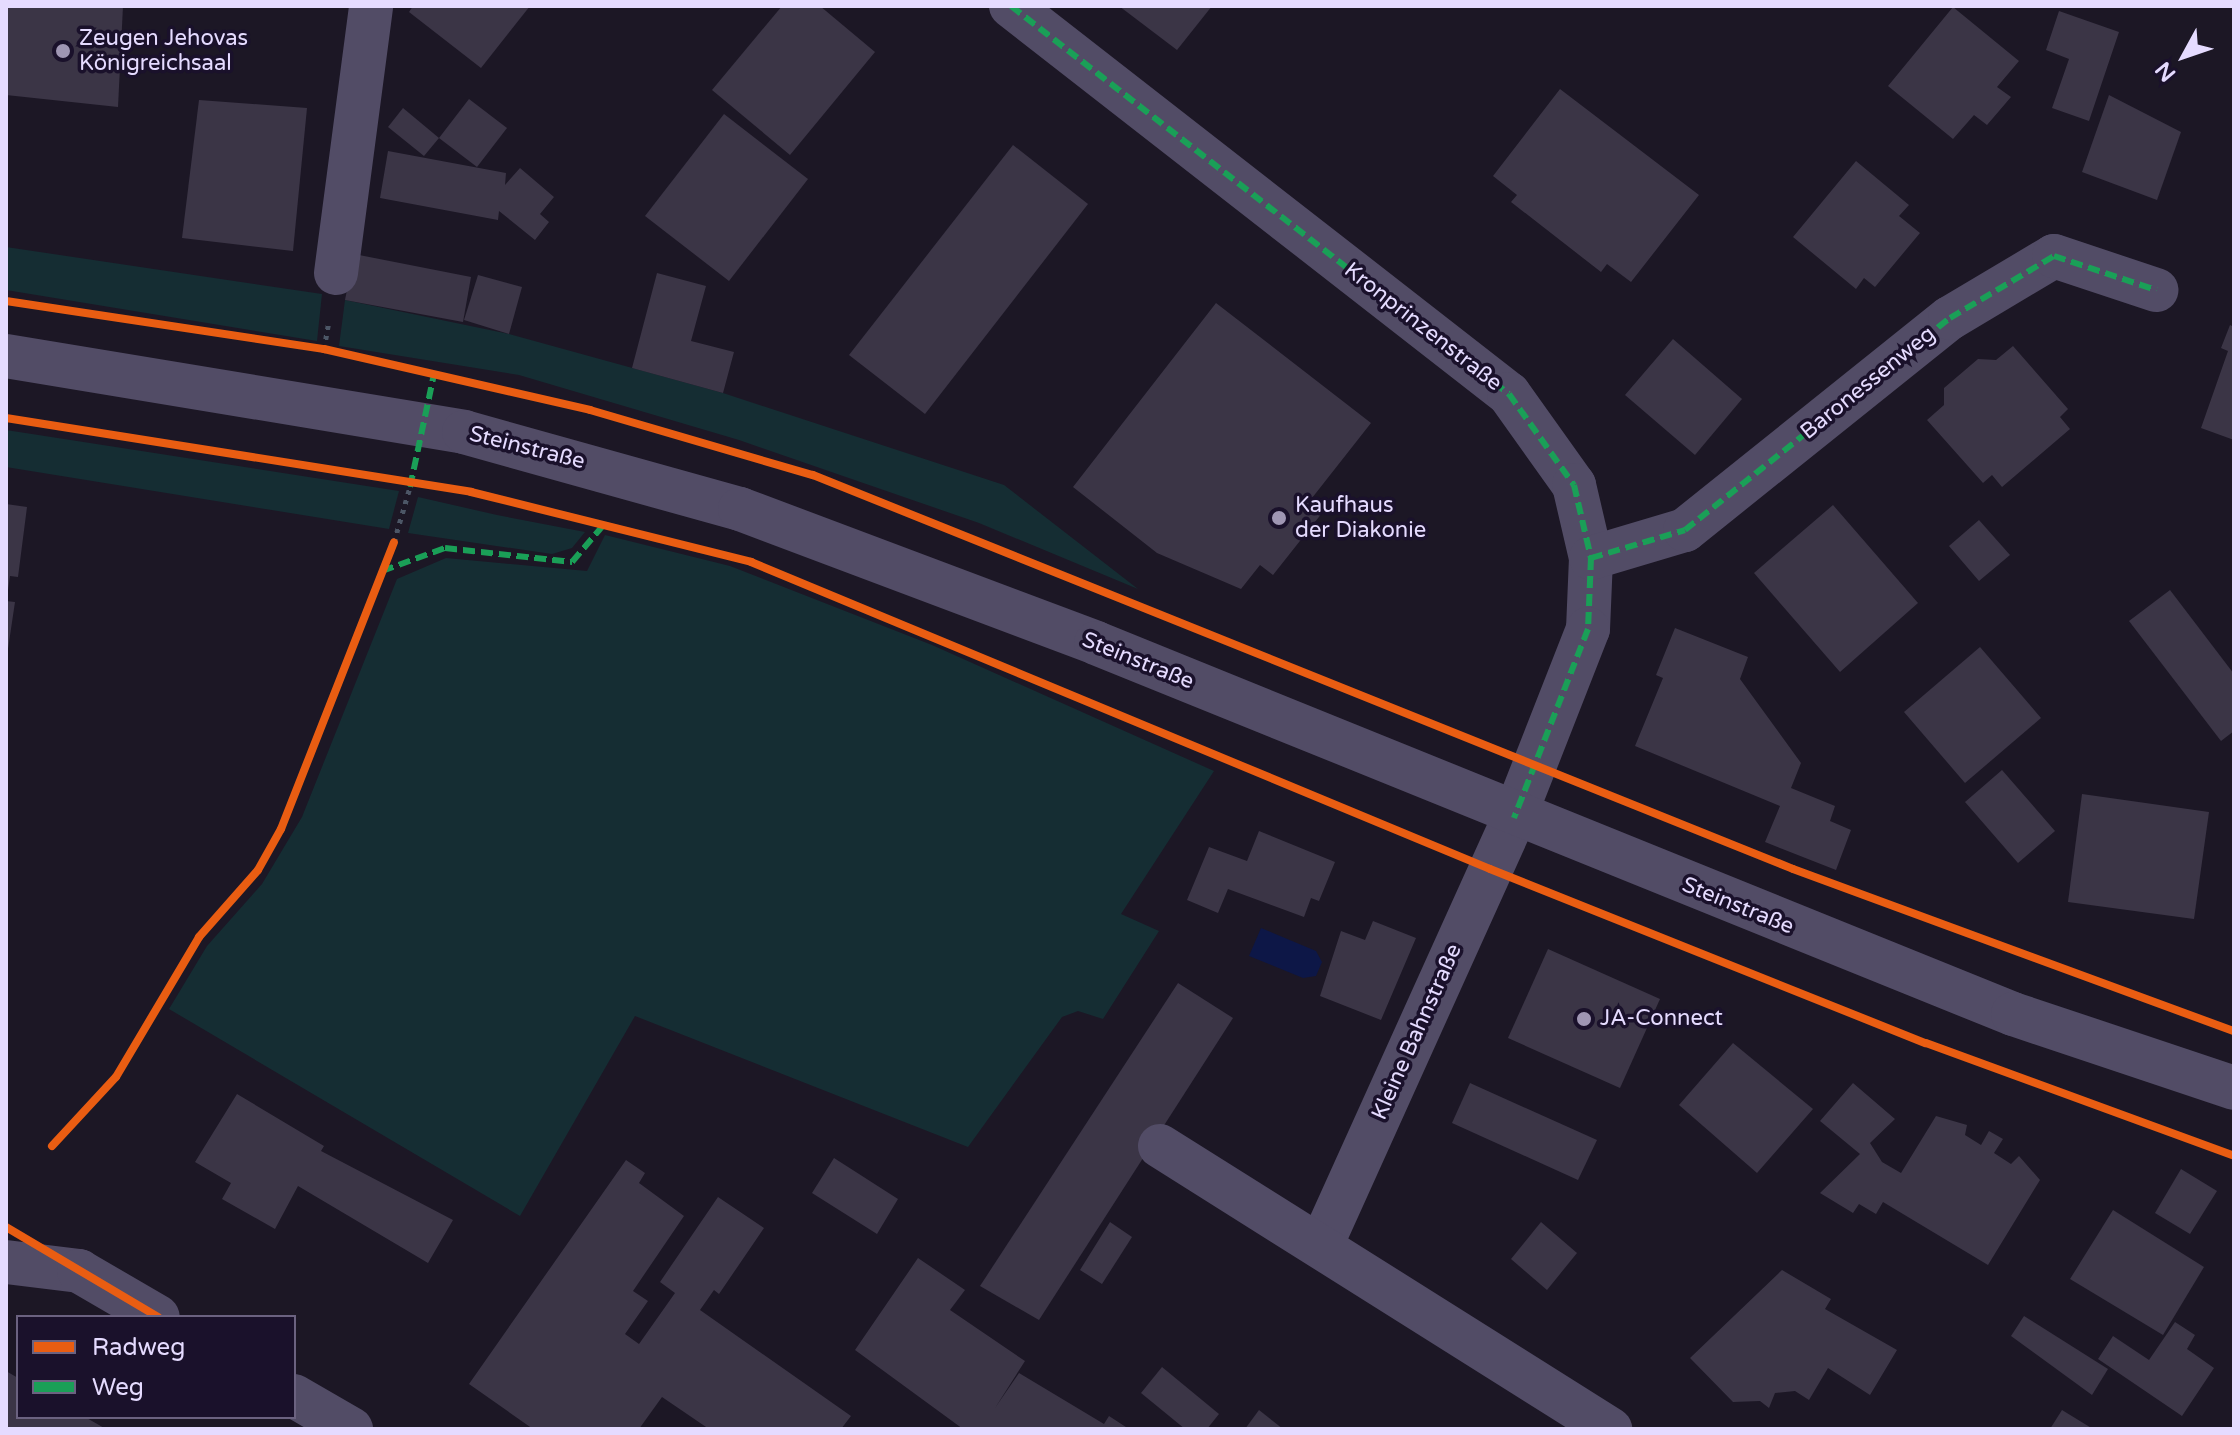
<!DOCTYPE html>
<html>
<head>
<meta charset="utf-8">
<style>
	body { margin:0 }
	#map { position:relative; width:2240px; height:1435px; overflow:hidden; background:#1c1725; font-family:"Varela Round",sans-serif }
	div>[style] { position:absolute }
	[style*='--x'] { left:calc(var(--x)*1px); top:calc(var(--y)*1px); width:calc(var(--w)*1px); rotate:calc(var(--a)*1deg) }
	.green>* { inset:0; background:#152d33 }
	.water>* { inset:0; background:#0d1747 }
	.building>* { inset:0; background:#3b3546 }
	.path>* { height:5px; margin-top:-2.5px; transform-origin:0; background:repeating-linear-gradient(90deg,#4c5666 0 4px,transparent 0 10px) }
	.minor>* { height:44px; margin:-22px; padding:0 22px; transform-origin:22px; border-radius:22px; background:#524c66 }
	.quiet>* { height:6px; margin-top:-3px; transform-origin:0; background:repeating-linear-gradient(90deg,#1a9f57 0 12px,transparent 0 18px) }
	.cycleway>* { height:8px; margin:-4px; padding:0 4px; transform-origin:4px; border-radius:4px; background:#e95d12 }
	.dots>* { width:22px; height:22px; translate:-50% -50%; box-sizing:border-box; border:4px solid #1a112b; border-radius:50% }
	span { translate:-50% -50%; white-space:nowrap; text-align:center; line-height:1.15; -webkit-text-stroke:7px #1a112b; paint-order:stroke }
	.poi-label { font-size:22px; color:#e5dbff }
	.left { translate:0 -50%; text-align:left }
	.street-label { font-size:22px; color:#e5dbff }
	.frame { position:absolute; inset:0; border:8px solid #e5dbff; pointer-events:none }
	.legend { position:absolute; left:16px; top:1315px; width:280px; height:104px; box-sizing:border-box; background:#1a112b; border:2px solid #6b6280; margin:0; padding:10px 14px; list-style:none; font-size:24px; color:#e5dbff }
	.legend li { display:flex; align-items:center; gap:16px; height:40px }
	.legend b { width:40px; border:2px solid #6b6280 }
	.north { position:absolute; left:2144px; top:16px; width:80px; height:80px; -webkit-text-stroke:6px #1a112b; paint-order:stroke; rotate:230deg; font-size:22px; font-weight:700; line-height:32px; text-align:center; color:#e5dbff }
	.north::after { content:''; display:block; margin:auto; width:28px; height:36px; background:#e5dbff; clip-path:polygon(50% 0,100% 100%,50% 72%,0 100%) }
</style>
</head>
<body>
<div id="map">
	<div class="green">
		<div style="clip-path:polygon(6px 247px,322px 294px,317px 341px,6px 290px)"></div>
		<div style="clip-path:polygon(345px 300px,509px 334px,723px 393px,1004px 485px,1138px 589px,979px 523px,739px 440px,519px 375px,339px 346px)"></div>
		<div style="clip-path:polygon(6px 430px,399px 491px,389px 529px,6px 467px)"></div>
		<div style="clip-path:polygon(418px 497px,497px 515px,585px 532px,572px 548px,552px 554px,408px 533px)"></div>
		<div style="clip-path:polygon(605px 535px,730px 566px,932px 645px,1214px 771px,1121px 914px,1159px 931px,1103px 1019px,1078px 1011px,1062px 1017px,968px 1147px,635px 1016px,520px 1216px,169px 1009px,207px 946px,262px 884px,302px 817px,397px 579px,446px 558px,587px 571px)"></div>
	</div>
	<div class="water">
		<div style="clip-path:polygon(1261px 928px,1316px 951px,1322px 962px,1316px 976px,1303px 978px,1249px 956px)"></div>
	</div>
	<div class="building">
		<div style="clip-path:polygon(6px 6px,123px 6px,118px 107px,6px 95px)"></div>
		<div style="clip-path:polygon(413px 6px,530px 6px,481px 68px,409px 12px)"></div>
		<div style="clip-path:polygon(782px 6px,820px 6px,875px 52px,790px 155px,712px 90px)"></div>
		<div style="clip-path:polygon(1119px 6px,1212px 6px,1177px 50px)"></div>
		<div style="clip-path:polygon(1953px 7px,2019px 61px,1997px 87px,2011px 97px,1987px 125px,1974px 115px,1953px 139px,1888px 86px)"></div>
		<div style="clip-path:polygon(2059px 11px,2119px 32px,2089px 121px,2052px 108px,2069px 59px,2046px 50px)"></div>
		<div style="clip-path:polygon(1560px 89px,1699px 195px,1631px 282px,1607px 264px,1601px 272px,1511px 202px,1517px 195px,1493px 176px)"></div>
		<div style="clip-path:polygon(2109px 95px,2181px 132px,2157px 200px,2082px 172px)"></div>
		<div style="clip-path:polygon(469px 99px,507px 128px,477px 167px,439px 138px)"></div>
		<div style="clip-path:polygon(199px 100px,307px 108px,293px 251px,182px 238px)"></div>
		<div style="clip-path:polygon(403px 108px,439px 138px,424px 156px,388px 127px)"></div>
		<div style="clip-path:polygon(724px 114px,808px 179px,729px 281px,645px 216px)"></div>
		<div style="clip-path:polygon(1013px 145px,1088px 204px,925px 414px,849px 355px)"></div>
		<div style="clip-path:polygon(388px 151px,506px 173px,505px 185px,520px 168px,554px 197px,540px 214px,549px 222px,535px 240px,499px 211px,498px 220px,380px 198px)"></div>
		<div style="clip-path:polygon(1856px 161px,1909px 205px,1899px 216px,1920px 233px,1875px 287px,1864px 278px,1856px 289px,1793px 237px)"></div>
		<div style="clip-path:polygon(354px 254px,471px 277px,463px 322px,345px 300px)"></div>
		<div style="clip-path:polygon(657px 273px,706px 286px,691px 341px,734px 352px,723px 393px,632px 368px)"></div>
		<div style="clip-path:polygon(478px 275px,522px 287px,509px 334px,464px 320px)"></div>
		<div style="clip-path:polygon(1216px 303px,1371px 423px,1312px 498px,1326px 508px,1273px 575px,1260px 565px,1241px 589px,1157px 553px,1073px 487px)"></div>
		<div style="clip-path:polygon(2230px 325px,2234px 327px,2234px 440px,2201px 428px,2228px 351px,2221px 348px)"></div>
		<div style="clip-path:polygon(1673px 339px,1742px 399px,1695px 455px,1625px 395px)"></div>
		<div style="clip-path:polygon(2013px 346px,2068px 409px,2060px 417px,2070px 429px,2002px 487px,1992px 475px,1983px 483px,1927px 420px,1944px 405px,1944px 388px,1978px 359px,1996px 360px)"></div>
		<div style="clip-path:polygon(6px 504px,27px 507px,18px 577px,10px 576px,8px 590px)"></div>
		<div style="clip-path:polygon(1833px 505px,1918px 603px,1840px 672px,1754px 573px)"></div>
		<div style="clip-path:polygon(1979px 520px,2010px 555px,1979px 581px,1949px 546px)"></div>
		<div style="clip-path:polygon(2170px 590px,2234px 674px,2234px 731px,2221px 741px,2129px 621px)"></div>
		<div style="clip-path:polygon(6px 601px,15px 602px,8px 649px,6px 649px)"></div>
		<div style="clip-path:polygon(1675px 628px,1748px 657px,1740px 679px,1801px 763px,1791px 788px,1835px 806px,1830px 821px,1851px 830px,1836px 870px,1765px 842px,1780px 806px,1635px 746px,1663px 678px,1656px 675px)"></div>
		<div style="clip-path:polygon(1980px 647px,2041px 718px,1965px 783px,1904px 712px)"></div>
		<div style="clip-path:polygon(2002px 770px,2055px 831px,2018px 863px,1965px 802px)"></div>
		<div style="clip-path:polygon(2082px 794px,2209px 812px,2194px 919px,2068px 902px)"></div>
		<div style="clip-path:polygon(1259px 831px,1335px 862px,1319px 901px,1311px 898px,1304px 917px,1228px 889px,1218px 913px,1187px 900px,1209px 847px,1247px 861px)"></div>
		<div style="clip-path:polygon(1373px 921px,1416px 938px,1381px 1020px,1320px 996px,1341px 931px,1365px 940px)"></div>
		<div style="clip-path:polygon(1548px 949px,1660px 999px,1620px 1088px,1508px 1038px)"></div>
		<div style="clip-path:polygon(1178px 983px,1233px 1018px,1039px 1320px,980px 1286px)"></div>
		<div style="clip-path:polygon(1733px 1043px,1813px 1109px,1757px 1173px,1679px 1105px)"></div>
		<div style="clip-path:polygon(1470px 1083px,1597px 1140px,1578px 1180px,1452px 1123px)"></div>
		<div style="clip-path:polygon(1853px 1083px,1895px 1119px,1870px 1143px,1882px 1162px,1901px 1173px,1936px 1116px,1967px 1125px,1965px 1135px,1981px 1145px,1989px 1131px,2003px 1139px,1994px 1153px,2011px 1164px,2019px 1156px,2040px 1180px,1988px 1265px,1883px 1202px,1876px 1214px,1859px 1204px,1853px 1213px,1820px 1193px,1860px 1154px,1820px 1121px)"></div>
		<div style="clip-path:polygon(237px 1094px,324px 1146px,321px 1151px,453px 1220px,428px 1263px,298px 1186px,275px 1229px,222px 1199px,231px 1183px,195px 1162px)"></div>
		<div style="clip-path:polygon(834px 1158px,898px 1199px,877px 1234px,812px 1193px)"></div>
		<div style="clip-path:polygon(626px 1160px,645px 1173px,639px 1183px,684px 1216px,633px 1291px,648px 1301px,625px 1334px,639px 1344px,675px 1293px,660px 1282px,718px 1197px,764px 1228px,719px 1294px,714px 1290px,700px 1310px,851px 1416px,841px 1429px,709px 1429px,662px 1397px,639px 1429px,533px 1429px,469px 1384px)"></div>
		<div style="clip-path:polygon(2181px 1169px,2217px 1191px,2190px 1234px,2155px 1213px)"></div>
		<div style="clip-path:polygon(2113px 1210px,2204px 1267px,2163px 1335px,2070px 1279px)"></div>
		<div style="clip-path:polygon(1110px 1222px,1132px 1237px,1102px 1284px,1080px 1270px)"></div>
		<div style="clip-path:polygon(1541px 1222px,1577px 1253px,1547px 1290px,1511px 1259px)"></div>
		<div style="clip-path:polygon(918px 1258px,965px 1290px,950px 1310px,1025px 1361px,995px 1408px,1019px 1373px,1104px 1424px,1109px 1416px,1129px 1429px,963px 1429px,855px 1350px)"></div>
		<div style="clip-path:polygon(1782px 1270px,1831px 1299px,1825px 1309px,1897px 1350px,1870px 1395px,1828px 1368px,1809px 1400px,1795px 1391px,1775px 1393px,1769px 1408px,1760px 1401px,1733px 1402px,1690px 1358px)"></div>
		<div style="clip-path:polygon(2024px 1316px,2108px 1369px,2092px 1395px,2011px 1336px)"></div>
		<div style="clip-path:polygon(2175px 1322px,2195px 1335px,2187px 1349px,2214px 1368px,2182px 1416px,2098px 1359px,2113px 1336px,2149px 1360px)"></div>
		<div style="clip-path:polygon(1162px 1367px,1219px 1414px,1207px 1429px,1185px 1429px,1141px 1393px)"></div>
		<div style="clip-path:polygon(6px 1371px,18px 1378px,18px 1417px,85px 1417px,106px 1429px,6px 1429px)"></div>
		<div style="clip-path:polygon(1259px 1410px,1283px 1429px,1245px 1429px)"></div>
		<div style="clip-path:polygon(2062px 1410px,2093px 1429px,2050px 1429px)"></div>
	</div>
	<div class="path">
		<div style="--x:324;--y:349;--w:28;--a:-80"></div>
		<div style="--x:394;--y:542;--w:57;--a:-73.8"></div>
	</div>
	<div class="minor">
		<div style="--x:1011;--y:6;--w:631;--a:37.92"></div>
		<div style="--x:1509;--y:394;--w:112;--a:54.5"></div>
		<div style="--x:1574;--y:485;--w:75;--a:76.9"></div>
		<div style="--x:1591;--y:558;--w:71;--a:92.4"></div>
		<div style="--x:1588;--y:629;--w:203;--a:111.4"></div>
		<div style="--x:1514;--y:818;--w:470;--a:114.3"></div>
		<div style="--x:336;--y:273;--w:269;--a:-82.5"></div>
		<div style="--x:6;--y:356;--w:464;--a:9.4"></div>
		<div style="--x:464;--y:432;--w:287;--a:15.6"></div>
		<div style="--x:740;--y:509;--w:380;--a:20.6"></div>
		<div style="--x:1096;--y:643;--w:989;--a:22.03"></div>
		<div style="--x:2013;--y:1014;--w:233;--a:18.5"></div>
		<div style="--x:1591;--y:558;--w:98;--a:-16.6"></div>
		<div style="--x:1685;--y:530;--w:339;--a:-38.7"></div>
		<div style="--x:1950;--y:318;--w:121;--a:-30.8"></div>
		<div style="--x:2054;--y:256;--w:108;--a:18.4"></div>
		<div style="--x:1160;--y:1146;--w:532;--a:32.17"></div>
		<div style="--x:6;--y:1262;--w:74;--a:7"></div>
		<div style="--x:79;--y:1271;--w:91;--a:30.2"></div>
		<div style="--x:294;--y:1396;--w:66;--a:30.1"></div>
	</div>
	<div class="quiet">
		<div style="--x:1011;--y:6;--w:631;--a:37.92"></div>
		<div style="--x:1509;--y:394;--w:112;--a:54.5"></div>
		<div style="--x:1574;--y:485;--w:75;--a:76.9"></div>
		<div style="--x:1591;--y:558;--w:71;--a:92.4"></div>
		<div style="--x:1588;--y:629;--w:203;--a:111.4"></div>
		<div style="--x:410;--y:487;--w:116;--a:-78"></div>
		<div style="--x:1591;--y:558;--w:98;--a:-16.6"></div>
		<div style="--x:1685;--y:530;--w:339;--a:-38.7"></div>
		<div style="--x:1950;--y:318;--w:121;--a:-30.8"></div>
		<div style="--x:2054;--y:256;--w:108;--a:18.4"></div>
		<div style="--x:382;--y:571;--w:67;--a:-20.1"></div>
		<div style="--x:445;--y:548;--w:128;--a:6.3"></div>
		<div style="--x:572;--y:562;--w:52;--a:-49.6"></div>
	</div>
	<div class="cycleway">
		<div style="--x:6;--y:301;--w:322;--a:8.6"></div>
		<div style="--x:324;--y:349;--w:273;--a:12.9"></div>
		<div style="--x:590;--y:410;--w:232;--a:16.3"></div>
		<div style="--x:813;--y:475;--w:1056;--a:21.9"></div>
		<div style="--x:1793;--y:869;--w:470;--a:20.2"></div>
		<div style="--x:6;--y:418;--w:471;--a:9"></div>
		<div style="--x:471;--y:492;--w:289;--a:14"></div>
		<div style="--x:751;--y:562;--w:800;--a:22.56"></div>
		<div style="--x:1490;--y:869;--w:469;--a:21.8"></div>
		<div style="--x:1926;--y:1043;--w:328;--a:20.1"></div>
		<div style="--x:52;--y:1146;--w:94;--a:-47.2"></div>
		<div style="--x:116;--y:1077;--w:163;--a:-59.3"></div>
		<div style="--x:199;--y:937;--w:89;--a:-48.6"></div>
		<div style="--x:258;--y:870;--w:47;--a:-60.7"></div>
		<div style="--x:281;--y:829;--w:308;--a:-68.5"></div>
		<div style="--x:6;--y:1227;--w:177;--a:30.6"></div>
	</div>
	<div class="dots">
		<div style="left:63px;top:51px;background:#9f96b3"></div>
		<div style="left:1279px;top:518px;background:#9f96b3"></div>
		<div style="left:1584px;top:1019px;background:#9f96b3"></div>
	</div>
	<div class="poi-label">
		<span class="left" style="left:79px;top:51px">Zeugen Jehovas<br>Königreichsaal</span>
		<span class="left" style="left:1295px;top:518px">Kaufhaus<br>der Diakonie</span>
		<span class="left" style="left:1600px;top:1019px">JA-Connect</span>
	</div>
	<div class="street-label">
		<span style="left:1423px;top:327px;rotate:38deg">Kronprinzenstraße</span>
		<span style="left:1868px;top:383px;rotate:-39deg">Baronessenweg</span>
		<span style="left:527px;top:448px;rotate:14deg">Steinstraße</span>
		<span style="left:1138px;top:661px;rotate:22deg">Steinstraße</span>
		<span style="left:1738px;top:906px;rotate:22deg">Steinstraße</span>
		<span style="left:1417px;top:1032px;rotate:-66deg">Kleine Bahnstraße</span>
	</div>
	<div class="frame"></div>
	<ul class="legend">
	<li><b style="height:10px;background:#e95d12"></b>Radweg</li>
	<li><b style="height:10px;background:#1a9f57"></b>Weg</li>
	</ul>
	<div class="north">N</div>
</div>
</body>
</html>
